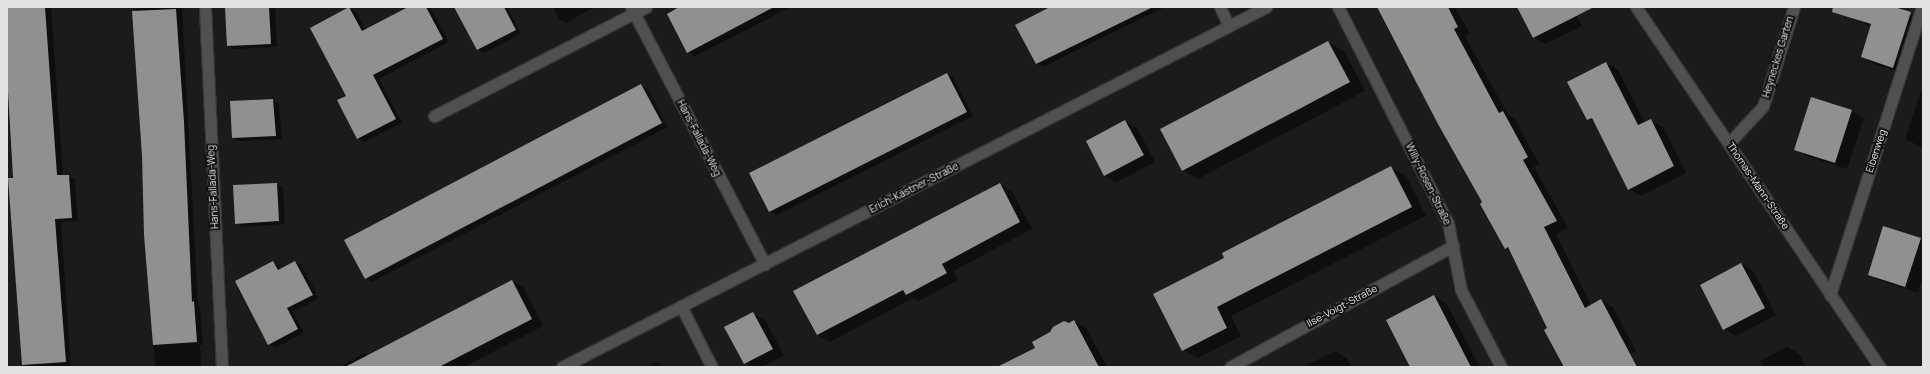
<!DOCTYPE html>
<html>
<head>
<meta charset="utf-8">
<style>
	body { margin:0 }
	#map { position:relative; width:1930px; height:374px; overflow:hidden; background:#1a1c19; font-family:Manrope,sans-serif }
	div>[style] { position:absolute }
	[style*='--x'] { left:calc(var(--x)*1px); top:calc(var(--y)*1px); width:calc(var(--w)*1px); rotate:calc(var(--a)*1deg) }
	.shadow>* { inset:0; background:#0007 }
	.building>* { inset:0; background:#8f918e }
	.roads { filter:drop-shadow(1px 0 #353735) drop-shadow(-1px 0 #353735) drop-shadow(0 1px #353735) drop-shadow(0 -1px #353735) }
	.minor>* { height:11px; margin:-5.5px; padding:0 5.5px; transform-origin:5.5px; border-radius:5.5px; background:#4f514e }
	span { translate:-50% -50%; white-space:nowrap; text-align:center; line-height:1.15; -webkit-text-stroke:4px #111310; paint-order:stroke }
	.street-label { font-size:10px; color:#e1e3e1 }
	.frame { position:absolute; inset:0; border:8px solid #e1e3e1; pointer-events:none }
</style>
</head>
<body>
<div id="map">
	<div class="shadow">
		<div style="clip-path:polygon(7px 7px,53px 7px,51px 9px,63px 176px,75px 179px,78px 221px,61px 222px,71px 367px,27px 367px,23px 364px,7px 78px)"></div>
		<div style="clip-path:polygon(136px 7px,182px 7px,198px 305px,200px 306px,203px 345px,200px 345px,201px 367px,155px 367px,133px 12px,136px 12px)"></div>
		<div style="clip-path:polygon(226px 7px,275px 7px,277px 47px,235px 49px,228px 46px)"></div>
		<div style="clip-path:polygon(410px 7px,430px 7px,449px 42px,379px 79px,402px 123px,364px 142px,358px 139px,338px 101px,347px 96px,349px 8px,356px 12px,365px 30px)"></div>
		<div style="clip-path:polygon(467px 7px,507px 7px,521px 34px,484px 53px,478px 50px,458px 12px)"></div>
		<div style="clip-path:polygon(553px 7px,595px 7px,566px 23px,559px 19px)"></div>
		<div style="clip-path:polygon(682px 7px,791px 7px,695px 56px,688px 52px)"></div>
		<div style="clip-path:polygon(1051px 7px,1165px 7px,1043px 67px,1037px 64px,1017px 26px)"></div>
		<div style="clip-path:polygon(1387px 7px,1455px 7px,1470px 34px,1465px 36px,1508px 115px,1515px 119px,1539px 164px,1534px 167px,1568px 228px,1556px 234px,1591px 305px,1601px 300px,1613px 307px,1636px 351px,1606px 367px,1565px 367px,1511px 251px,1506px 248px)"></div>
		<div style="clip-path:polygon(1518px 7px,1572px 7px,1582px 26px,1545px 44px,1533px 37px)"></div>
		<div style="clip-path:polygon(1852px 7px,1891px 7px,1922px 20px,1906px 74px,1874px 64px,1862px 57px,1871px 27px,1849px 16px)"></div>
		<div style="clip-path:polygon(1328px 42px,1344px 51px,1365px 91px,1198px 179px,1182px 170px)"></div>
		<div style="clip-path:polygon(1606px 63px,1618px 70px,1645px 123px,1651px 120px,1663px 127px,1686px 173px,1641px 196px,1629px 189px,1597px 124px,1588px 119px)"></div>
		<div style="clip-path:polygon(947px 74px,953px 78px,973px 116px,777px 215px,770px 211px,750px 173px)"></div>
		<div style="clip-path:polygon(641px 85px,648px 89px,664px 120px,368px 278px,665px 122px,668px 127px,372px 282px,366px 278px,346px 240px)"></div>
		<div style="clip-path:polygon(1923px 85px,1923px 148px,1905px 139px)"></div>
		<div style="clip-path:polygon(1812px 98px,1852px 111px,1864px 118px,1847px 169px,1807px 156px,1795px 149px)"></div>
		<div style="clip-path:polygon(273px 100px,279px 104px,282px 139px,239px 141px,233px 138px,231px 102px)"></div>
		<div style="clip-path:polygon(1125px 122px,1137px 128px,1155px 162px,1117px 182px,1105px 176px,1087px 142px)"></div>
		<div style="clip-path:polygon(1391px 167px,1406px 176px,1426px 216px,1231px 316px,1241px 336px,1198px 358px,1183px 350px,1226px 259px)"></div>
		<div style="clip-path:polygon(277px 184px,283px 188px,285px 224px,243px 227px,236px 223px)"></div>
		<div style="clip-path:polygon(1000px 184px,1012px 191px,1032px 229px,953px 271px,958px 280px,919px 301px,913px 298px,830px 342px,818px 335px,795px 291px)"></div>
		<div style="clip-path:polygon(1921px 239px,1923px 240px,1923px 276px,1918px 293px,1881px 281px,1869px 274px)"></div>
		<div style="clip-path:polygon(273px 262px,282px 269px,295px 262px,302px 266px,319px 298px,293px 312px,304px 333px,275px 348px,269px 344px)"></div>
		<div style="clip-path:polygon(1741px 264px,1753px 271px,1776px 315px,1736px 336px,1724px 329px)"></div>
		<div style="clip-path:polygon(512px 281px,524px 288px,543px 326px,464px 367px,339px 367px,365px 353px,369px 356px)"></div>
		<div style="clip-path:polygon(1434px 296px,1446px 303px,1480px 367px,1419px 367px)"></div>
		<div style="clip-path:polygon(753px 313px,765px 320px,784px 356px,762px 367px,751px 367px,745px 363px)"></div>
		<div style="clip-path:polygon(1074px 321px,1086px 328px,1107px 367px,999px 367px,1036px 349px,1051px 333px)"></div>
		<div style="clip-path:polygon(1787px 347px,1799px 354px,1806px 367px,1763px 367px,1760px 361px)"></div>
		<div style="clip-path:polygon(1335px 351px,1347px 358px,1351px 367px,1303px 367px)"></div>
		<div style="clip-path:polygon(656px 362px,665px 367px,646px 367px)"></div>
	</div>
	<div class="building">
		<div style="clip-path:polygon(7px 7px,45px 7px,57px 175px,69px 175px,72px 218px,55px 219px,66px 362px,22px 365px,8px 178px,13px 178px,7px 75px)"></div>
		<div style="clip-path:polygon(225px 7px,269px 7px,271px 44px,227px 46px)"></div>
		<div style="clip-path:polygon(349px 7px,362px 31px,408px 7px,426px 7px,443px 39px,373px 75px,396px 119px,357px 139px,337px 100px,346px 96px,310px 28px)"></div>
		<div style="clip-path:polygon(454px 7px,504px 7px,516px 30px,477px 50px)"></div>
		<div style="clip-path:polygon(679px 7px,774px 7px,687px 53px,667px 14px)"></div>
		<div style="clip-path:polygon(1050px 7px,1153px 7px,1036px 64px,1015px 25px)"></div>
		<div style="clip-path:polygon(1377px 7px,1448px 7px,1458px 27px,1454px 29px,1499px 113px,1503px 111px,1528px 157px,1523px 160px,1557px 221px,1544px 227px,1585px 308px,1601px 299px,1637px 367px,1564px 367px,1544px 330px,1547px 328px,1508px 247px,1505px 249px,1480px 204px,1482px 202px,1438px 124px)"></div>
		<div style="clip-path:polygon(1517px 7px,1594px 7px,1533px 38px)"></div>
		<div style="clip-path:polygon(1833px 7px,1894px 7px,1911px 12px,1893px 68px,1861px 57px,1871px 24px,1832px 12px)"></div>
		<div style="clip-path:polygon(176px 9px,184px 122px,192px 302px,194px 301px,197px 342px,153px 345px,144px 235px,142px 156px,132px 11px)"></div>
		<div style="clip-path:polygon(1328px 41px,1350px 82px,1182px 171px,1160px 129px)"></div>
		<div style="clip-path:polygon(1606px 62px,1638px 125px,1651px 119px,1674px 166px,1628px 190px,1592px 118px,1587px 120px,1567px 82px)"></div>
		<div style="clip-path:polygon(947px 73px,967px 112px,769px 212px,749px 173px)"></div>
		<div style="clip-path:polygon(641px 84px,662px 123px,365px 279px,344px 240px)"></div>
		<div style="clip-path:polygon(1811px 97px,1852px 110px,1835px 163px,1794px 150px)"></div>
		<div style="clip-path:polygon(273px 99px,276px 136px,232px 138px,230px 101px)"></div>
		<div style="clip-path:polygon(1125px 120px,1144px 155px,1104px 176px,1086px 141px)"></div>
		<div style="clip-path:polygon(1391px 166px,1412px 207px,1217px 307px,1227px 328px,1182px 351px,1153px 294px,1224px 258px,1222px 253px)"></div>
		<div style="clip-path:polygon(277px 183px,279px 221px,235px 224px,233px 185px)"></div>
		<div style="clip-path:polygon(1000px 183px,1020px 222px,942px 264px,947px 273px,906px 295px,903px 290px,817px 335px,793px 291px)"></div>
		<div style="clip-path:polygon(1883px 226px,1921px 238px,1905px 287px,1868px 275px)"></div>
		<div style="clip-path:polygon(273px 261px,278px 270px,295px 261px,313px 295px,287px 308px,298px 329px,268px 345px,235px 281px)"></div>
		<div style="clip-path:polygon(1741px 263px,1765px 308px,1723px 330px,1700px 285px)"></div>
		<div style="clip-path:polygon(512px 280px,532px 319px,439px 367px,345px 367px)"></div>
		<div style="clip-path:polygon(1434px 295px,1471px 367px,1410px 367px,1386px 320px)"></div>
		<div style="clip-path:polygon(753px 312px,773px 349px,744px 364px,724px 327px)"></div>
		<div style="clip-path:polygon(1074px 320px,1099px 367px,997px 367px,1035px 348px,1032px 342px,1050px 332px,1053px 327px,1064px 321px,1069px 323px)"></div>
	</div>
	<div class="roads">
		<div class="minor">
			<div style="--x:205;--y:7;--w:360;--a:87.3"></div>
			<div style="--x:631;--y:7;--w:290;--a:62.5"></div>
			<div style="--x:1220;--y:7;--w:21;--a:65"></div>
			<div style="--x:1338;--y:7;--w:242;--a:63"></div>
			<div style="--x:1448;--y:223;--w:68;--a:79"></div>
			<div style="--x:1461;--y:290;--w:87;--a:62.5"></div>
			<div style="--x:1636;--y:7;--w:435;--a:55.9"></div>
			<div style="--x:434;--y:116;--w:238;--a:-27.2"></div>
			<div style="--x:1729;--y:143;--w:50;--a:-47.4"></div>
			<div style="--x:1763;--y:106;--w:104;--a:-72.6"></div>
			<div style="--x:1830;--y:295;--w:302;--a:-72.3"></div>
			<div style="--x:681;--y:306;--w:68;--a:63.1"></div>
			<div style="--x:562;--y:367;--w:791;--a:-27.08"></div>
			<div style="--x:1230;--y:367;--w:254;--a:-28.5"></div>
		</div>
	</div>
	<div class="street-label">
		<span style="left:1778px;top:57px;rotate:-73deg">Heyneckes Garten</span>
		<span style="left:699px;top:138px;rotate:63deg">Hans-Fallada-Weg</span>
		<span style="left:1876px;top:151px;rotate:-72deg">Eibenweg</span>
		<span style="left:1428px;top:184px;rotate:64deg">Willy-Rosen-Straße</span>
		<span style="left:1758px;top:186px;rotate:56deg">Thomas-Mann-Straße</span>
		<span style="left:213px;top:187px;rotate:-93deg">Hans-Fallada-Weg</span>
		<span style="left:914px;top:188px;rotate:-27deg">Erich-Kästner-Straße</span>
		<span style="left:1342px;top:306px;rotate:-28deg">Ilse-Voigt-Straße</span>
	</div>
	<div class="frame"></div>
</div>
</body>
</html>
